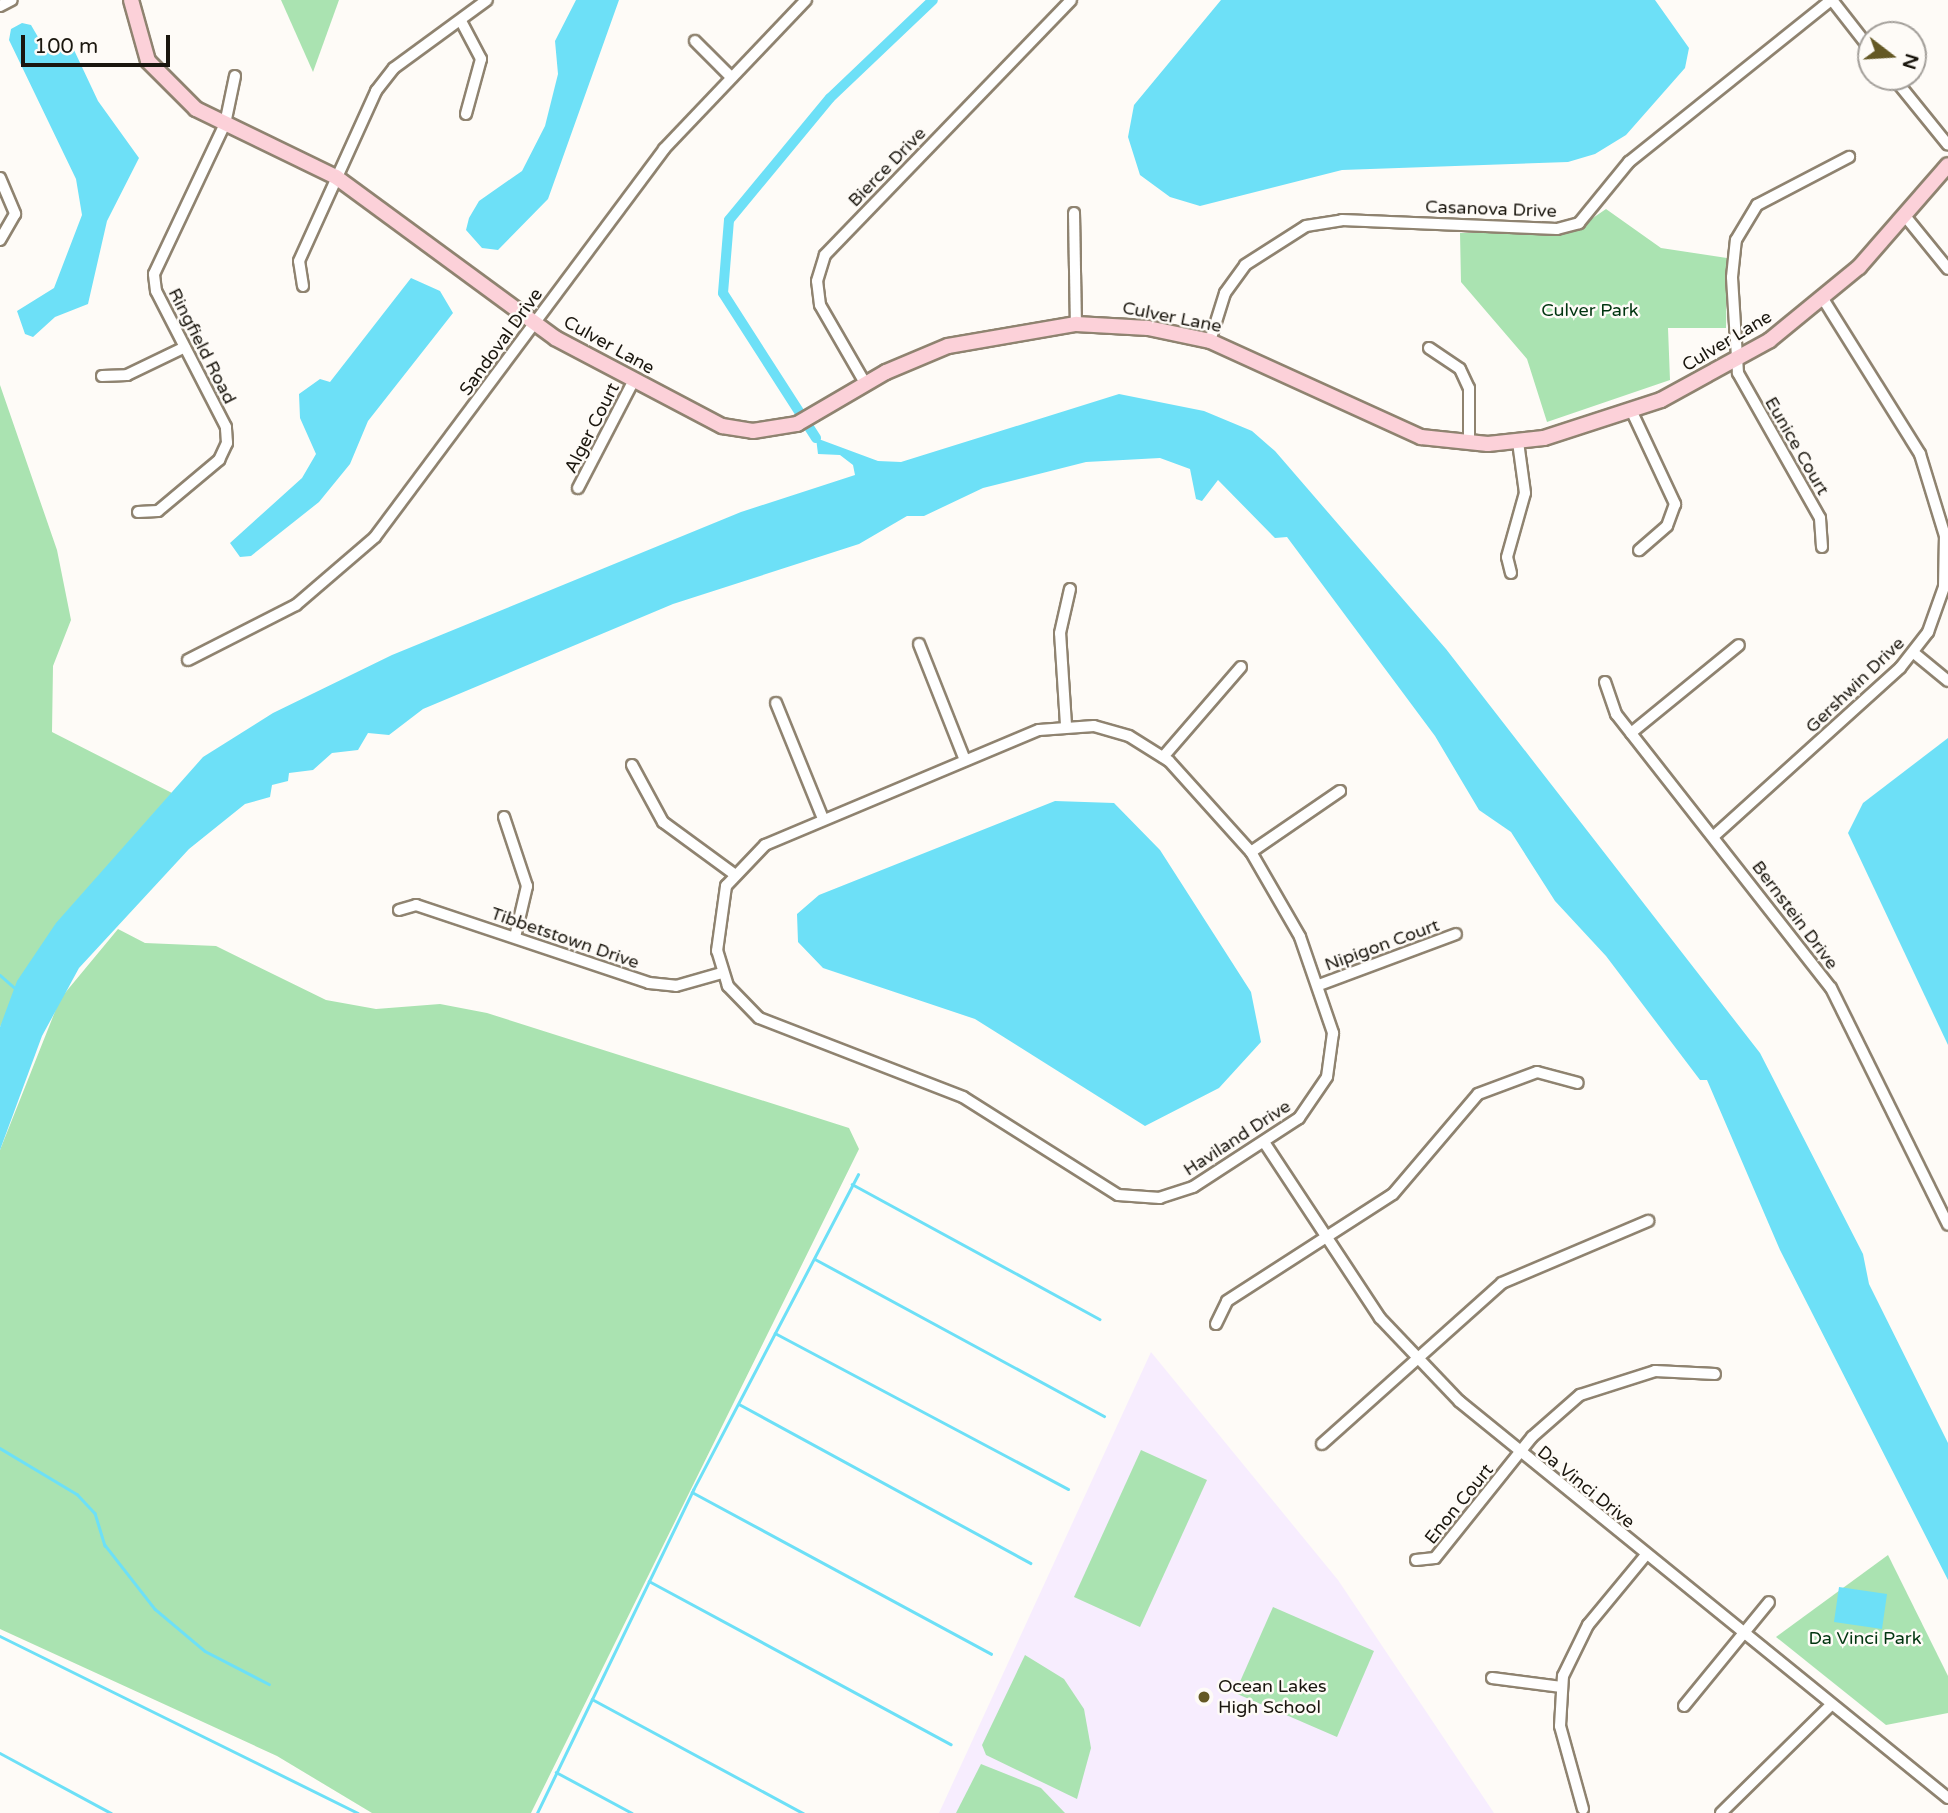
<!DOCTYPE html>
<html>
<head>
<meta charset="utf-8">
<style>
	body { margin:0 }
	#map { position:relative; width:1948px; height:1813px; overflow:hidden; background:#fefbf7; font-family:"Varela Round",sans-serif }
	div>[style] { position:absolute }
	[style*='--x'] { left:calc(var(--x)*1px); top:calc(var(--y)*1px); width:calc(var(--w)*1px); rotate:calc(var(--a)*1deg) }
	.education>* { inset:0; background:#f7edfe }
	.green>* { inset:0; background:#aae3b1 }
	.water>* { inset:0; background:#6de0f7 }
	.stream>* { height:2.5px; margin:-1.25px; padding:0 1.25px; transform-origin:1.25px; border-radius:1.25px; background:#6de0f7 }
	.canal>* { height:10px; margin:-5px; padding:0 5px; transform-origin:5px; border-radius:5px; background:#6de0f7 }
	.roads { filter:drop-shadow(2px 0 #8f8370) drop-shadow(-2px 0 #8f8370) drop-shadow(0 2px #8f8370) drop-shadow(0 -2px #8f8370) }
	.street>* { height:10px; margin:-5px; padding:0 5px; transform-origin:5px; border-radius:5px; background:#fff }
	.secondary>* { height:14px; margin:-7px; padding:0 7px; transform-origin:7px; border-radius:7px; background:#fcd1d9 }
	.dots>* { width:19px; height:19px; translate:-50% -50%; box-sizing:border-box; border:4px solid #fefbf7; border-radius:50% }
	span { translate:-50% -50%; white-space:nowrap; text-align:center; line-height:1.15; -webkit-text-stroke:5px #fefbf7; paint-order:stroke }
	.street-label { font-size:18px; color:#1a160e }
	.park-label { font-size:18px; color:#003510 }
	.poi-label { font-size:18px; color:#1a160e }
	.left { translate:0 -50%; text-align:left }
	.north { position:absolute; left:1857px; top:21px; width:70px; height:70px; box-sizing:border-box; background:#fefbf7; border:2px solid #a39f9a; border-radius:50%; rotate:107deg; font-size:19px; font-weight:700; line-height:28px; text-align:center; color:#1a160e }
	.north::after { content:''; display:block; margin:auto; width:24px; height:32px; background:#645824; clip-path:polygon(50% 0,100% 100%,50% 72%,0 100%) }
	.scale { position:absolute; left:21px; top:35px; width:149px; height:32px; box-sizing:border-box; border:4px solid #1a160e; border-top:0; padding-left:9px; font-size:21px; line-height:24px; white-space:nowrap; color:#1a160e; -webkit-text-stroke:5px #fefbf7; paint-order:stroke }
</style>
</head>
<body>
<div id="map">
	<div class="education">
		<div style="clip-path:polygon(1151px 1352px,1338px 1580px,1494px 1813px,939px 1813px)"></div>
	</div>
	<div class="green">
		<div style="clip-path:polygon(281px 0,339px 0,313px 72px)"></div>
		<div style="clip-path:polygon(1606px 209px,1661px 248px,1727px 258px,1726px 328px,1668px 328px,1670px 380px,1547px 422px,1527px 359px,1461px 282px,1460px 233px,1571px 233px)"></div>
		<div style="clip-path:polygon(0 385px,57px 550px,71px 620px,53px 666px,52px 732px,172px 793px,56px 924px,0 1027px)"></div>
		<div style="clip-path:polygon(118px 929px,145px 943px,216px 946px,326px 1000px,376px 1009px,440px 1004px,487px 1013px,849px 1128px,859px 1149px,531px 1813px,372px 1813px,277px 1756px,0 1629px,0 1150px,60px 999px)"></div>
		<div style="clip-path:polygon(1141px 1450px,1207px 1480px,1140px 1627px,1074px 1597px)"></div>
		<div style="clip-path:polygon(1888px 1555px,1948px 1676px,1948px 1713px,1886px 1725px,1776px 1637px)"></div>
		<div style="clip-path:polygon(1273px 1607px,1374px 1651px,1337px 1737px,1235px 1693px)"></div>
		<div style="clip-path:polygon(1025px 1655px,1064px 1679px,1084px 1709px,1091px 1748px,1077px 1799px,986px 1755px,982px 1745px)"></div>
		<div style="clip-path:polygon(981px 1764px,1041px 1788px,1065px 1813px,956px 1813px)"></div>
	</div>
	<div class="water">
		<div style="clip-path:polygon(576px 0,619px 0,548px 199px,498px 250px,482px 248px,466px 230px,469px 218px,479px 201px,522px 171px,545px 126px,558px 74px,555px 41px)"></div>
		<div style="clip-path:polygon(1221px 0,1655px 0,1689px 48px,1685px 68px,1626px 135px,1595px 154px,1568px 162px,1342px 170px,1200px 206px,1170px 197px,1140px 175px,1128px 137px,1134px 105px)"></div>
		<div style="clip-path:polygon(22px 23px,31px 25px,45px 49px,74px 50px,98px 101px,139px 158px,107px 221px,88px 304px,55px 317px,33px 337px,25px 334px,17px 311px,54px 288px,82px 215px,76px 179px,9px 40px,11px 29px)"></div>
		<div style="clip-path:polygon(411px 278px,440px 291px,453px 313px,368px 421px,350px 464px,319px 502px,251px 556px,240px 557px,230px 543px,302px 478px,316px 454px,300px 418px,299px 394px,320px 379px,330px 382px)"></div>
		<div style="clip-path:polygon(1119px 394px,1204px 411px,1252px 431px,1275px 451px,1446px 649px,1760px 1053px,1863px 1254px,1869px 1284px,1948px 1443px,1948px 1580px,1780px 1250px,1707px 1080px,1700px 1080px,1606px 956px,1555px 901px,1511px 832px,1479px 810px,1435px 736px,1287px 537px,1275px 538px,1218px 480px,1202px 501px,1196px 499px,1190px 469px,1160px 458px,1086px 462px,983px 488px,924px 516px,907px 516px,859px 544px,673px 604px,423px 709px,389px 735px,368px 733px,358px 750px,332px 753px,313px 770px,289px 773px,288px 781px,272px 785px,270px 797px,245px 804px,189px 849px,79px 968px,42px 1036px,0 1150px,0 1027px,17px 981px,56px 923px,203px 757px,273px 713px,392px 655px,741px 512px,855px 475px,853px 465px,840px 455px,818px 454px,816px 438px,878px 461px,901px 462px)"></div>
		<div style="clip-path:polygon(1948px 738px,1948px 1045px,1848px 833px,1863px 803px)"></div>
		<div style="clip-path:polygon(1055px 801px,1114px 803px,1160px 850px,1251px 992px,1261px 1042px,1219px 1088px,1145px 1126px,975px 1019px,823px 968px,798px 942px,797px 914px,819px 895px)"></div>
		<div style="clip-path:polygon(1839px 1587px,1887px 1594px,1882px 1629px,1834px 1622px)"></div>
	</div>
	<div class="stream">
		<div style="--x:0;--y:975;--w:21;--a:41"></div>
		<div style="--x:852;--y:1184;--w:282;--a:28.6"></div>
		<div style="--x:815;--y:1259;--w:329;--a:28.5"></div>
		<div style="--x:775;--y:1333;--w:332;--a:28"></div>
		<div style="--x:739;--y:1404;--w:332;--a:28.6"></div>
		<div style="--x:0;--y:1448;--w:90;--a:30.9"></div>
		<div style="--x:77;--y:1494;--w:26;--a:47"></div>
		<div style="--x:95;--y:1513;--w:34;--a:73"></div>
		<div style="--x:105;--y:1545;--w:81;--a:52"></div>
		<div style="--x:155;--y:1609;--w:65;--a:40"></div>
		<div style="--x:205;--y:1651;--w:72;--a:27.3"></div>
		<div style="--x:692;--y:1492;--w:340;--a:28.4"></div>
		<div style="--x:649;--y:1581;--w:343;--a:28.4"></div>
		<div style="--x:0;--y:1636;--w:399;--a:26.3"></div>
		<div style="--x:592;--y:1699;--w:240;--a:28.4"></div>
		<div style="--x:0;--y:1753;--w:126;--a:28.4"></div>
		<div style="--x:556;--y:1772;--w:86;--a:28.3"></div>
		<div style="--x:537;--y:1813;--w:359;--a:-64.2"></div>
		<div style="--x:693;--y:1490;--w:356;--a:-62.4"></div>
	</div>
	<div class="canal">
		<div style="--x:816;--y:438;--w:172;--a:-122.7"></div>
		<div style="--x:723;--y:293;--w:73;--a:-85.3"></div>
		<div style="--x:729;--y:220;--w:158;--a:-50.4"></div>
		<div style="--x:830;--y:98;--w:142;--a:-43.6"></div>
	</div>
	<div class="roads">
		<div class="street">
			<div style="--x:1832;--y:0;--w:63;--a:52"></div>
			<div style="--x:0;--y:6;--w:13;--a:-27"></div>
			<div style="--x:461;--y:21;--w:43;--a:62.2"></div>
			<div style="--x:481;--y:59;--w:57;--a:105.3"></div>
			<div style="--x:695;--y:41;--w:51;--a:45"></div>
			<div style="--x:1893;--y:77;--w:87;--a:51"></div>
			<div style="--x:0;--y:178;--w:39;--a:67"></div>
			<div style="--x:15;--y:214;--w:30;--a:120"></div>
			<div style="--x:1074;--y:213;--w:111;--a:89"></div>
			<div style="--x:1905;--y:216;--w:68;--a:50.9"></div>
			<div style="--x:303;--y:286;--w:25;--a:-99"></div>
			<div style="--x:299;--y:261;--w:187;--a:-65.6"></div>
			<div style="--x:376;--y:91;--w:29;--a:-52"></div>
			<div style="--x:394;--y:68;--w:115;--a:-36.2"></div>
			<div style="--x:1210;--y:341;--w:50;--a:-72.6"></div>
			<div style="--x:1225;--y:293;--w:34;--a:-54"></div>
			<div style="--x:1245;--y:265;--w:72;--a:-32.6"></div>
			<div style="--x:1306;--y:226;--w:36;--a:-9"></div>
			<div style="--x:1342;--y:220;--w:215;--a:2.4"></div>
			<div style="--x:1557;--y:229;--w:23;--a:-15"></div>
			<div style="--x:1579;--y:223;--w:79;--a:-50.7"></div>
			<div style="--x:1629;--y:162;--w:259;--a:-38.7"></div>
			<div style="--x:1429;--y:348;--w:37;--a:34"></div>
			<div style="--x:1460;--y:369;--w:21;--a:65"></div>
			<div style="--x:1469;--y:388;--w:55;--a:90"></div>
			<div style="--x:102;--y:376;--w:25;--a:-2"></div>
			<div style="--x:127;--y:375;--w:64;--a:-25.8"></div>
			<div style="--x:865;--y:383;--w:90;--a:-120"></div>
			<div style="--x:820;--y:305;--w:24;--a:-97"></div>
			<div style="--x:817;--y:281;--w:27;--a:-73"></div>
			<div style="--x:825;--y:255;--w:354;--a:-46"></div>
			<div style="--x:1632;--y:412;--w:102;--a:64.9"></div>
			<div style="--x:1675;--y:504;--w:23;--a:110"></div>
			<div style="--x:1667;--y:526;--w:37;--a:139"></div>
			<div style="--x:578;--y:488;--w:119;--a:-62.6"></div>
			<div style="--x:138;--y:512;--w:20;--a:-3"></div>
			<div style="--x:158;--y:511;--w:80;--a:-39.9"></div>
			<div style="--x:219;--y:460;--w:19;--a:-65"></div>
			<div style="--x:227;--y:443;--w:16;--a:-94"></div>
			<div style="--x:226;--y:427;--w:153;--a:-117.2"></div>
			<div style="--x:156;--y:291;--w:17;--a:-97"></div>
			<div style="--x:154;--y:274;--w:166;--a:-64.7"></div>
			<div style="--x:225;--y:124;--w:49;--a:-78.2"></div>
			<div style="--x:1822;--y:547;--w:29;--a:-94"></div>
			<div style="--x:1820;--y:518;--w:167;--a:-119.5"></div>
			<div style="--x:1738;--y:373;--w:96;--a:-93.6"></div>
			<div style="--x:1732;--y:277;--w:37;--a:-84"></div>
			<div style="--x:1736;--y:240;--w:41;--a:-59"></div>
			<div style="--x:1757;--y:205;--w:104;--a:-27.6"></div>
			<div style="--x:1511;--y:573;--w:16;--a:-104"></div>
			<div style="--x:1507;--y:557;--w:66;--a:-74.3"></div>
			<div style="--x:1525;--y:493;--w:51;--a:-97.8"></div>
			<div style="--x:919;--y:644;--w:125;--a:68.4"></div>
			<div style="--x:1914;--y:653;--w:44;--a:39.5"></div>
			<div style="--x:188;--y:660;--w:121;--a:-27"></div>
			<div style="--x:296;--y:605;--w:104;--a:-40.7"></div>
			<div style="--x:375;--y:537;--w:484;--a:-53.3"></div>
			<div style="--x:664;--y:149;--w:206;--a:-46.4"></div>
			<div style="--x:1605;--y:682;--w:34;--a:71"></div>
			<div style="--x:1616;--y:714;--w:348;--a:51.9"></div>
			<div style="--x:1831;--y:988;--w:264;--a:63.7"></div>
			<div style="--x:776;--y:703;--w:125;--a:67.9"></div>
			<div style="--x:1066;--y:725;--w:92;--a:-93.7"></div>
			<div style="--x:1060;--y:633;--w:45;--a:-77.2"></div>
			<div style="--x:1094;--y:726;--w:36;--a:16"></div>
			<div style="--x:1129;--y:736;--w:47;--a:32"></div>
			<div style="--x:1169;--y:761;--w:122;--a:48"></div>
			<div style="--x:1251;--y:852;--w:98;--a:60"></div>
			<div style="--x:1300;--y:937;--w:102;--a:71"></div>
			<div style="--x:1333;--y:1033;--w:44;--a:97.8"></div>
			<div style="--x:1327;--y:1077;--w:50;--a:124.3"></div>
			<div style="--x:1299;--y:1118;--w:126;--a:146.9"></div>
			<div style="--x:1193;--y:1187;--w:35;--a:162"></div>
			<div style="--x:1160;--y:1198;--w:42;--a:-175.9"></div>
			<div style="--x:1118;--y:1195;--w:183;--a:-147.7"></div>
			<div style="--x:963;--y:1097;--w:219;--a:-158.8"></div>
			<div style="--x:759;--y:1018;--w:45;--a:-134.1"></div>
			<div style="--x:728;--y:986;--w:37;--a:-107"></div>
			<div style="--x:717;--y:951;--w:66;--a:-82.1"></div>
			<div style="--x:726;--y:886;--w:57;--a:-46.4"></div>
			<div style="--x:765;--y:845;--w:297;--a:-22.8"></div>
			<div style="--x:1039;--y:730;--w:55;--a:-4.2"></div>
			<div style="--x:1631;--y:733;--w:139;--a:-39.2"></div>
			<div style="--x:1163;--y:757;--w:119;--a:-49.1"></div>
			<div style="--x:632;--y:765;--w:65;--a:61.5"></div>
			<div style="--x:663;--y:822;--w:88;--a:36.2"></div>
			<div style="--x:504;--y:817;--w:73;--a:71.6"></div>
			<div style="--x:527;--y:886;--w:52;--a:103.2"></div>
			<div style="--x:1714;--y:836;--w:251;--a:-42.1"></div>
			<div style="--x:1900;--y:668;--w:46;--a:-52.1"></div>
			<div style="--x:1928;--y:632;--w:48;--a:-70.4"></div>
			<div style="--x:1944;--y:587;--w:51;--a:-88.9"></div>
			<div style="--x:1945;--y:536;--w:86;--a:-107"></div>
			<div style="--x:1920;--y:454;--w:183;--a:-122"></div>
			<div style="--x:1251;--y:852;--w:108;--a:-34.4"></div>
			<div style="--x:399;--y:910;--w:18;--a:-16"></div>
			<div style="--x:416;--y:905;--w:246;--a:18.5"></div>
			<div style="--x:649;--y:983;--w:27;--a:6"></div>
			<div style="--x:676;--y:986;--w:48;--a:-15.8"></div>
			<div style="--x:1319;--y:985;--w:146;--a:-20.4"></div>
			<div style="--x:1264;--y:1142;--w:211;--a:56.6"></div>
			<div style="--x:1380;--y:1318;--w:115;--a:46.4"></div>
			<div style="--x:1459;--y:1401;--w:630;--a:39.07"></div>
			<div style="--x:1216;--y:1324;--w:25;--a:-64"></div>
			<div style="--x:1227;--y:1301;--w:197;--a:-32.8"></div>
			<div style="--x:1393;--y:1194;--w:131;--a:-49.6"></div>
			<div style="--x:1478;--y:1094;--w:63;--a:-20.4"></div>
			<div style="--x:1537;--y:1072;--w:42;--a:15"></div>
			<div style="--x:1322;--y:1444;--w:241;--a:-41.8"></div>
			<div style="--x:1502;--y:1283;--w:159;--a:-23"></div>
			<div style="--x:1416;--y:1560;--w:19;--a:-6"></div>
			<div style="--x:1435;--y:1558;--w:155;--a:-51.3"></div>
			<div style="--x:1532;--y:1437;--w:64;--a:-41.2"></div>
			<div style="--x:1580;--y:1395;--w:79;--a:-17.7"></div>
			<div style="--x:1655;--y:1371;--w:60;--a:2.9"></div>
			<div style="--x:1492;--y:1678;--w:70;--a:7.4"></div>
			<div style="--x:1684;--y:1706;--w:134;--a:-50.7"></div>
			<div style="--x:1583;--y:1809;--w:86;--a:-105.5"></div>
			<div style="--x:1560;--y:1726;--w:50;--a:-86.6"></div>
			<div style="--x:1563;--y:1676;--w:57;--a:-63.9"></div>
			<div style="--x:1588;--y:1625;--w:91;--a:-50.4"></div>
			<div style="--x:1721;--y:1813;--w:154;--a:-44.5"></div>
		</div>
		<div class="secondary">
			<div style="--x:131;--y:0;--w:63;--a:74.4"></div>
			<div style="--x:148;--y:61;--w:68;--a:45"></div>
			<div style="--x:196;--y:109;--w:156;--a:25.9"></div>
			<div style="--x:336;--y:177;--w:272;--a:36.3"></div>
			<div style="--x:555;--y:338;--w:189;--a:27.8"></div>
			<div style="--x:722;--y:426;--w:31;--a:9"></div>
			<div style="--x:753;--y:431;--w:45;--a:-9"></div>
			<div style="--x:797;--y:424;--w:103;--a:-30.3"></div>
			<div style="--x:886;--y:372;--w:67;--a:-22.8"></div>
			<div style="--x:948;--y:346;--w:130;--a:-9.8"></div>
			<div style="--x:1076;--y:324;--w:72;--a:3.2"></div>
			<div style="--x:1148;--y:328;--w:63;--a:11.8"></div>
			<div style="--x:1210;--y:341;--w:232;--a:24.5"></div>
			<div style="--x:1421;--y:437;--w:67;--a:6"></div>
			<div style="--x:1488;--y:444;--w:56;--a:-6.1"></div>
			<div style="--x:1544;--y:438;--w:123;--a:-18"></div>
			<div style="--x:1661;--y:400;--w:124;--a:-28.8"></div>
			<div style="--x:1770;--y:340;--w:115;--a:-39.4"></div>
			<div style="--x:1859;--y:267;--w:135;--a:-48.9"></div>
		</div>
	</div>
	<div class="dots">
		<div style="left:1204px;top:1697px;background:#645824"></div>
	</div>
	<div class="street-label">
		<span style="left:887px;top:167px;rotate:-46deg">Bierce Drive</span>
		<span style="left:1491px;top:209px;rotate:2deg">Casanova Drive</span>
		<span style="left:1172px;top:317px;rotate:11deg">Culver Lane</span>
		<span style="left:1727px;top:341px;rotate:-31deg">Culver Lane</span>
		<span style="left:501px;top:342px;rotate:-54deg">Sandoval Drive</span>
		<span style="left:609px;top:345px;rotate:29deg">Culver Lane</span>
		<span style="left:202px;top:346px;rotate:63deg">Ringfield Road</span>
		<span style="left:592px;top:428px;rotate:-63deg">Alger Court</span>
		<span style="left:1797px;top:446px;rotate:60deg">Eunice Court</span>
		<span style="left:1855px;top:685px;rotate:-44deg">Gershwin Drive</span>
		<span style="left:1795px;top:915px;rotate:53deg">Bernstein Drive</span>
		<span style="left:565px;top:938px;rotate:19deg">Tibbetstown Drive</span>
		<span style="left:1382px;top:945px;rotate:-20deg">Nipigon Court</span>
		<span style="left:1237px;top:1138px;rotate:-33deg">Haviland Drive</span>
		<span style="left:1586px;top:1487px;rotate:39deg">Da Vinci Drive</span>
		<span style="left:1459px;top:1504px;rotate:-51deg">Enon Court</span>
	</div>
	<div class="park-label">
		<span style="left:1590px;top:310px">Culver Park</span>
		<span style="left:1865px;top:1638px">Da Vinci Park</span>
	</div>
	<div class="poi-label">
		<span class="left" style="left:1218px;top:1697px">Ocean Lakes<br>High School</span>
	</div>
	<div class="north">N</div>
	<div class="scale">100 m</div>
</div>
</body>
</html>
